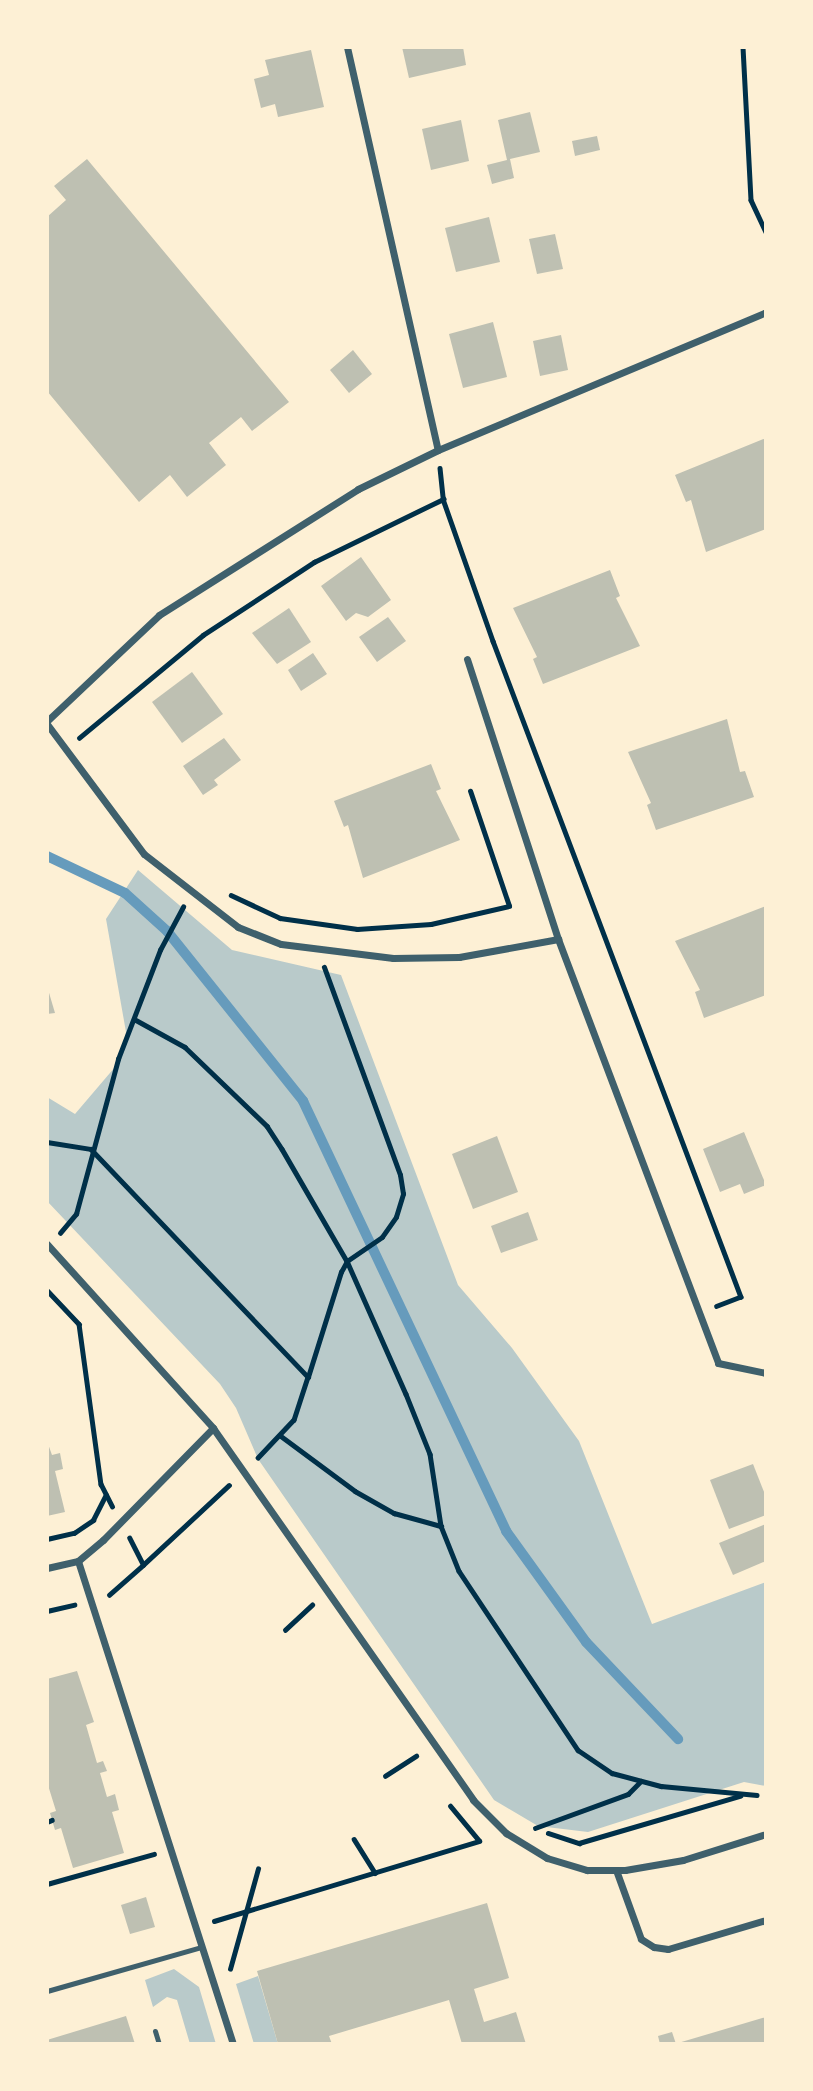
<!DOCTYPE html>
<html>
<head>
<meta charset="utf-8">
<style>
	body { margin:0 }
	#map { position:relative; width:813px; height:2091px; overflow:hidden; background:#fdf0d5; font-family:Figtree,sans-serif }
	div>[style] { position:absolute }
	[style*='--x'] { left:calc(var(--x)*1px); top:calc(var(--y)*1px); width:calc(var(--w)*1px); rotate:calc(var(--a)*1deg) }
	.green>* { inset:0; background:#b9caca }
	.stream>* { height:10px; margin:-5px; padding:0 5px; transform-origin:5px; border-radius:5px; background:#669bbc }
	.building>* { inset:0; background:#bec0b2 }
	.path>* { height:4.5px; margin:-2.25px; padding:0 2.25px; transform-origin:2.25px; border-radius:2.25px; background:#003049 }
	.service>* { height:5px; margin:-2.5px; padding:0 2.5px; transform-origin:2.5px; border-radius:2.5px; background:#3f606c }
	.minor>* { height:7px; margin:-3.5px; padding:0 3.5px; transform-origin:3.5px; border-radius:3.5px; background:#3f606c }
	span { translate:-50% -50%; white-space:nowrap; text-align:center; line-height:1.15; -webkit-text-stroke:7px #fdf0d5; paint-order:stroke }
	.frame { position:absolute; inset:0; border:49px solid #fdf0d5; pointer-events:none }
</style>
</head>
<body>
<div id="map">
	<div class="green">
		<div style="clip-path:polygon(138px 870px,232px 950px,341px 975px,458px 1285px,512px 1348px,579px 1441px,652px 1624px,766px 1582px,766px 1786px,744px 1782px,588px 1832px,538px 1826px,494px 1800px,258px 1459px,236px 1408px,220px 1384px,47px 1201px,47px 1097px,75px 1114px,121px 1060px,126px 1032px,106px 919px)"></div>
		<div style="clip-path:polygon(174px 1969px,199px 1987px,216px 2044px,190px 2044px,177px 2000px,167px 1997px,153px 2007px,145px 1980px)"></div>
		<div style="clip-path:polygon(258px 1976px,278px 2044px,254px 2044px,236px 1984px)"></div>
	</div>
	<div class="stream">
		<div style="--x:47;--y:856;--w:86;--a:25.4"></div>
		<div style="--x:125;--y:893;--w:57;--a:42.1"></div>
		<div style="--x:167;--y:931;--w:218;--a:51.3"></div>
		<div style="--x:303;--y:1101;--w:476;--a:64.7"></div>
		<div style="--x:506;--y:1531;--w:137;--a:54.2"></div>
		<div style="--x:586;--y:1642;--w:134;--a:46.5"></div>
	</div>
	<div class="building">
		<div style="clip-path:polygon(402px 47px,463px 47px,466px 65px,409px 78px)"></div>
		<div style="clip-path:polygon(311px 50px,324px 107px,278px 117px,275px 104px,261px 108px,254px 79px,269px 75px,265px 60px)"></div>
		<div style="clip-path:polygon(530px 112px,540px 152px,510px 159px,514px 178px,492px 184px,487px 165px,507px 160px,498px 120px)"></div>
		<div style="clip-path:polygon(461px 120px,469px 161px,431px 170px,422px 129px)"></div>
		<div style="clip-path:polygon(597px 136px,600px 150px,575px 156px,572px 141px)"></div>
		<div style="clip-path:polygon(87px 159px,289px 402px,252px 431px,241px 417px,209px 443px,226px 465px,187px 497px,170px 475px,139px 502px,47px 391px,47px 217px,66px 200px,54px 186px)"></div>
		<div style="clip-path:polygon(489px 217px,500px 262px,456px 272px,445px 228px)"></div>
		<div style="clip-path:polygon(555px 234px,563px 269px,537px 274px,529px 239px)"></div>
		<div style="clip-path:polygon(493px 322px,507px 377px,463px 388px,449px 334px)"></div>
		<div style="clip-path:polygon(561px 335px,568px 370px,540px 376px,533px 341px)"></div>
		<div style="clip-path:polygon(353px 350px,372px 374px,349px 393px,330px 370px)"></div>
		<div style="clip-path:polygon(766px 438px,766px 529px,706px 552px,691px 500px,686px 502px,675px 475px)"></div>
		<div style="clip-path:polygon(361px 557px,391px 600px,368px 617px,356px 613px,346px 621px,321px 586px)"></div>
		<div style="clip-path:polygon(610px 570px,620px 596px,616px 598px,640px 646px,543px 684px,533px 659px,537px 657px,513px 608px)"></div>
		<div style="clip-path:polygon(289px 608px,311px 642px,277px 664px,252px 633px)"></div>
		<div style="clip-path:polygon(388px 617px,406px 641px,377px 662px,359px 637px)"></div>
		<div style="clip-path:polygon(313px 653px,327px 674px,301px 691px,288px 670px)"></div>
		<div style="clip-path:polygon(192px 672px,223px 714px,182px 743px,152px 702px)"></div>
		<div style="clip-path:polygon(727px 719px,740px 772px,745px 771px,754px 797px,656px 830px,647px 805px,651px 803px,628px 752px)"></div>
		<div style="clip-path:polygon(224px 738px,241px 760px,214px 780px,218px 785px,203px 795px,183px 766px)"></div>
		<div style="clip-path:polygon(431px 764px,441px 789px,436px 791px,460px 840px,363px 878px,348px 825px,344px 827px,334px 801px)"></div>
		<div style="clip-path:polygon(766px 906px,766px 995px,704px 1018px,695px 992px,700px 990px,675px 941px)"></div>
		<div style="clip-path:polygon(47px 986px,55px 1013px,47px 1014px)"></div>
		<div style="clip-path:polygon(744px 1132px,766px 1185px,744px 1194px,740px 1184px,720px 1192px,703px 1149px)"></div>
		<div style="clip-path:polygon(497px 1136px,518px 1192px,473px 1209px,452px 1154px)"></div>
		<div style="clip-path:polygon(528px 1212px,538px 1240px,501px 1253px,491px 1226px)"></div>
		<div style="clip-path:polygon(47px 1441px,52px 1455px,60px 1453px,63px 1469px,55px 1471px,65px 1512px,47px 1516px)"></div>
		<div style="clip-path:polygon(753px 1464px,766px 1497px,766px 1515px,729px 1529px,710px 1480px)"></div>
		<div style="clip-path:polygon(766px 1524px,766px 1561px,733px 1575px,719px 1543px)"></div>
		<div style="clip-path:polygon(77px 1671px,94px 1722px,86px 1725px,97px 1763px,103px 1761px,107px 1771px,100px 1773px,107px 1797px,115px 1794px,119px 1810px,112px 1812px,124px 1853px,73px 1868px,61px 1828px,55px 1830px,50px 1813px,56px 1811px,47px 1782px,47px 1679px)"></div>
		<div style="clip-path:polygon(146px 1897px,155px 1927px,130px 1934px,121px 1905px)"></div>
		<div style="clip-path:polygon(487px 1903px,509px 1978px,474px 1989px,484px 2022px,516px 2012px,526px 2044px,462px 2044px,449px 2000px,329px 2036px,332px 2044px,278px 2044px,257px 1971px)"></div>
		<div style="clip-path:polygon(126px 2016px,135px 2044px,47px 2044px,47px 2040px)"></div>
		<div style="clip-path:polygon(766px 2017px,766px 2044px,678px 2044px,678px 2043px)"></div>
		<div style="clip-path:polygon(672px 2032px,676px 2044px,660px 2044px,658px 2036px)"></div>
	</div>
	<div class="path">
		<div style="--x:743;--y:47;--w:153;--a:87"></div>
		<div style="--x:751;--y:200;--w:35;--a:65"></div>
		<div style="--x:440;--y:468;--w:31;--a:84"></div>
		<div style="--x:443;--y:499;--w:151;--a:70.6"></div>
		<div style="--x:493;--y:641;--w:701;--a:69.29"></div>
		<div style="--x:741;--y:1297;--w:26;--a:159"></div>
		<div style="--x:79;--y:738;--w:161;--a:-39.7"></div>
		<div style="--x:203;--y:635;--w:133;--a:-33.3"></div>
		<div style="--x:314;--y:562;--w:144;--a:-26"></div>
		<div style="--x:231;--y:895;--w:54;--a:25.1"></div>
		<div style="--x:280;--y:918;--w:78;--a:8.1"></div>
		<div style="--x:357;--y:929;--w:74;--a:-3.9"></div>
		<div style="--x:431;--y:924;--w:80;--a:-13"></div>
		<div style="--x:509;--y:906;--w:121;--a:-108.7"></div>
		<div style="--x:136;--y:1020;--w:56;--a:28.9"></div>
		<div style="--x:185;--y:1047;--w:114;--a:43.9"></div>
		<div style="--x:267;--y:1126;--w:27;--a:57"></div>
		<div style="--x:282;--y:1149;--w:129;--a:59.9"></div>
		<div style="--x:347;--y:1261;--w:145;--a:66.1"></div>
		<div style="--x:406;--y:1394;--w:65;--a:68.2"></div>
		<div style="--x:430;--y:1454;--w:73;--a:81.3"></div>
		<div style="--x:441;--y:1526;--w:48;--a:68.2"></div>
		<div style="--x:459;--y:1571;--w:215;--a:56.4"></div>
		<div style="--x:578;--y:1750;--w:41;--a:34.1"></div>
		<div style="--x:612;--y:1773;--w:51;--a:14.9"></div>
		<div style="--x:661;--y:1786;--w:96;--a:5.4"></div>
		<div style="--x:47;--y:1142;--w:45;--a:9"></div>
		<div style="--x:91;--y:1149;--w:315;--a:46.4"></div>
		<div style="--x:308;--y:1377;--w:45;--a:108"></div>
		<div style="--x:294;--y:1420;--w:52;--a:133.5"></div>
		<div style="--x:60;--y:1233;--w:25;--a:-50"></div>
		<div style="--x:76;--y:1214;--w:161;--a:-74.8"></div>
		<div style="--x:118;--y:1059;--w:117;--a:-68.9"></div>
		<div style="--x:160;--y:950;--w:49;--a:-61.9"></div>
		<div style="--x:47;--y:1290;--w:47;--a:46.7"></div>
		<div style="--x:79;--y:1324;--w:162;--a:82.2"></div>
		<div style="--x:101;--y:1484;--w:25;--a:63"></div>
		<div style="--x:308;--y:1377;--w:110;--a:-72.6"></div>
		<div style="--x:341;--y:1272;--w:13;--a:-61"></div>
		<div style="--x:347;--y:1261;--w:42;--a:-34.4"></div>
		<div style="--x:382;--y:1237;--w:24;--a:-55"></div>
		<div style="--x:396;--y:1217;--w:24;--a:-73"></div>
		<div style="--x:403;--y:1194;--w:19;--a:-99"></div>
		<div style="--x:400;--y:1175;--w:221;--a:-110.1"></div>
		<div style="--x:281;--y:1436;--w:92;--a:36.6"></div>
		<div style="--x:355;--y:1491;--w:45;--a:29.4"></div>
		<div style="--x:394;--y:1513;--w:49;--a:15.5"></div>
		<div style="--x:47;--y:1539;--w:28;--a:-13"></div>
		<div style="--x:74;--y:1533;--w:23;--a:-34"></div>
		<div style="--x:93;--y:1520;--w:28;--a:-63"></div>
		<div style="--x:143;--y:1565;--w:117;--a:-42.9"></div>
		<div style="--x:109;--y:1595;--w:45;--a:-41.4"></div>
		<div style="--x:143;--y:1565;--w:30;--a:-117"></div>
		<div style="--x:47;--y:1611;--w:28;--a:-13"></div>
		<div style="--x:285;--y:1630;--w:37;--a:-43"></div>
		<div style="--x:385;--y:1776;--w:37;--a:-33"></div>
		<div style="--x:47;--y:1822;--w:5;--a:-22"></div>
		<div style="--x:535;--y:1828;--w:99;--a:-20.1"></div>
		<div style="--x:628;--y:1794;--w:18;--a:-45"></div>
		<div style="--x:548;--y:1833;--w:33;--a:18"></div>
		<div style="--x:579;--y:1843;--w:168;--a:-16.3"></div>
		<div style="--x:354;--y:1839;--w:40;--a:58"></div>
		<div style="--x:47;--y:1884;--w:111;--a:-15.7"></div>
		<div style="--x:214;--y:1921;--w:277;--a:-16.8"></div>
		<div style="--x:479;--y:1841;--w:45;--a:-129.6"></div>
		<div style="--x:230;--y:1969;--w:104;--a:-74.4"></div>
	</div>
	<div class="service">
		<div style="--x:47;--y:1991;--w:160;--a:-15.9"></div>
		<div style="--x:155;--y:2031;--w:14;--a:73"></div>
	</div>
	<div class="minor">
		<div style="--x:347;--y:47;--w:413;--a:77.3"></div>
		<div style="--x:467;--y:659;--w:294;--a:72"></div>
		<div style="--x:558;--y:939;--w:453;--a:69.3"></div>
		<div style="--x:718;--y:1363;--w:49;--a:11.8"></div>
		<div style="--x:47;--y:721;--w:154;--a:-43.4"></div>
		<div style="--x:159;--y:615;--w:236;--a:-32.3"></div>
		<div style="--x:358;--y:489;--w:89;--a:-26"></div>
		<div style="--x:438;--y:450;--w:356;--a:-22.8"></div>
		<div style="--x:47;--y:724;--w:162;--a:53.3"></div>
		<div style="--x:144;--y:854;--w:119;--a:37.8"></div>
		<div style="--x:238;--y:927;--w:46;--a:21.6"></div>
		<div style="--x:281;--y:944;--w:113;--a:7.1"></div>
		<div style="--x:393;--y:958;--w:66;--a:-0.9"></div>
		<div style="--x:459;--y:957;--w:101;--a:-10.3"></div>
		<div style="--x:47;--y:1244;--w:248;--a:47.9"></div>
		<div style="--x:213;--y:1428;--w:454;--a:55"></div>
		<div style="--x:473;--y:1800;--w:47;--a:45"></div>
		<div style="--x:506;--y:1833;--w:48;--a:31.4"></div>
		<div style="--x:547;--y:1858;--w:42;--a:16.7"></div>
		<div style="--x:587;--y:1870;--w:38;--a:0"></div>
		<div style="--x:625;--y:1870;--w:59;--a:-9.8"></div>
		<div style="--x:683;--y:1860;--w:87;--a:-17.4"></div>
		<div style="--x:78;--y:1561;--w:507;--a:72.21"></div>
		<div style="--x:47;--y:1568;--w:32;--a:-13"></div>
		<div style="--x:78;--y:1561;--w:33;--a:-40"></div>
		<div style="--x:103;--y:1540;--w:157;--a:-45.5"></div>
		<div style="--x:616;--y:1870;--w:73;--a:70.1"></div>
		<div style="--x:641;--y:1939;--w:15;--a:32"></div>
		<div style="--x:654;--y:1947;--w:14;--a:8"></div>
		<div style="--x:668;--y:1949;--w:102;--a:-16.5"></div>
	</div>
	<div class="frame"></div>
</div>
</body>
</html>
